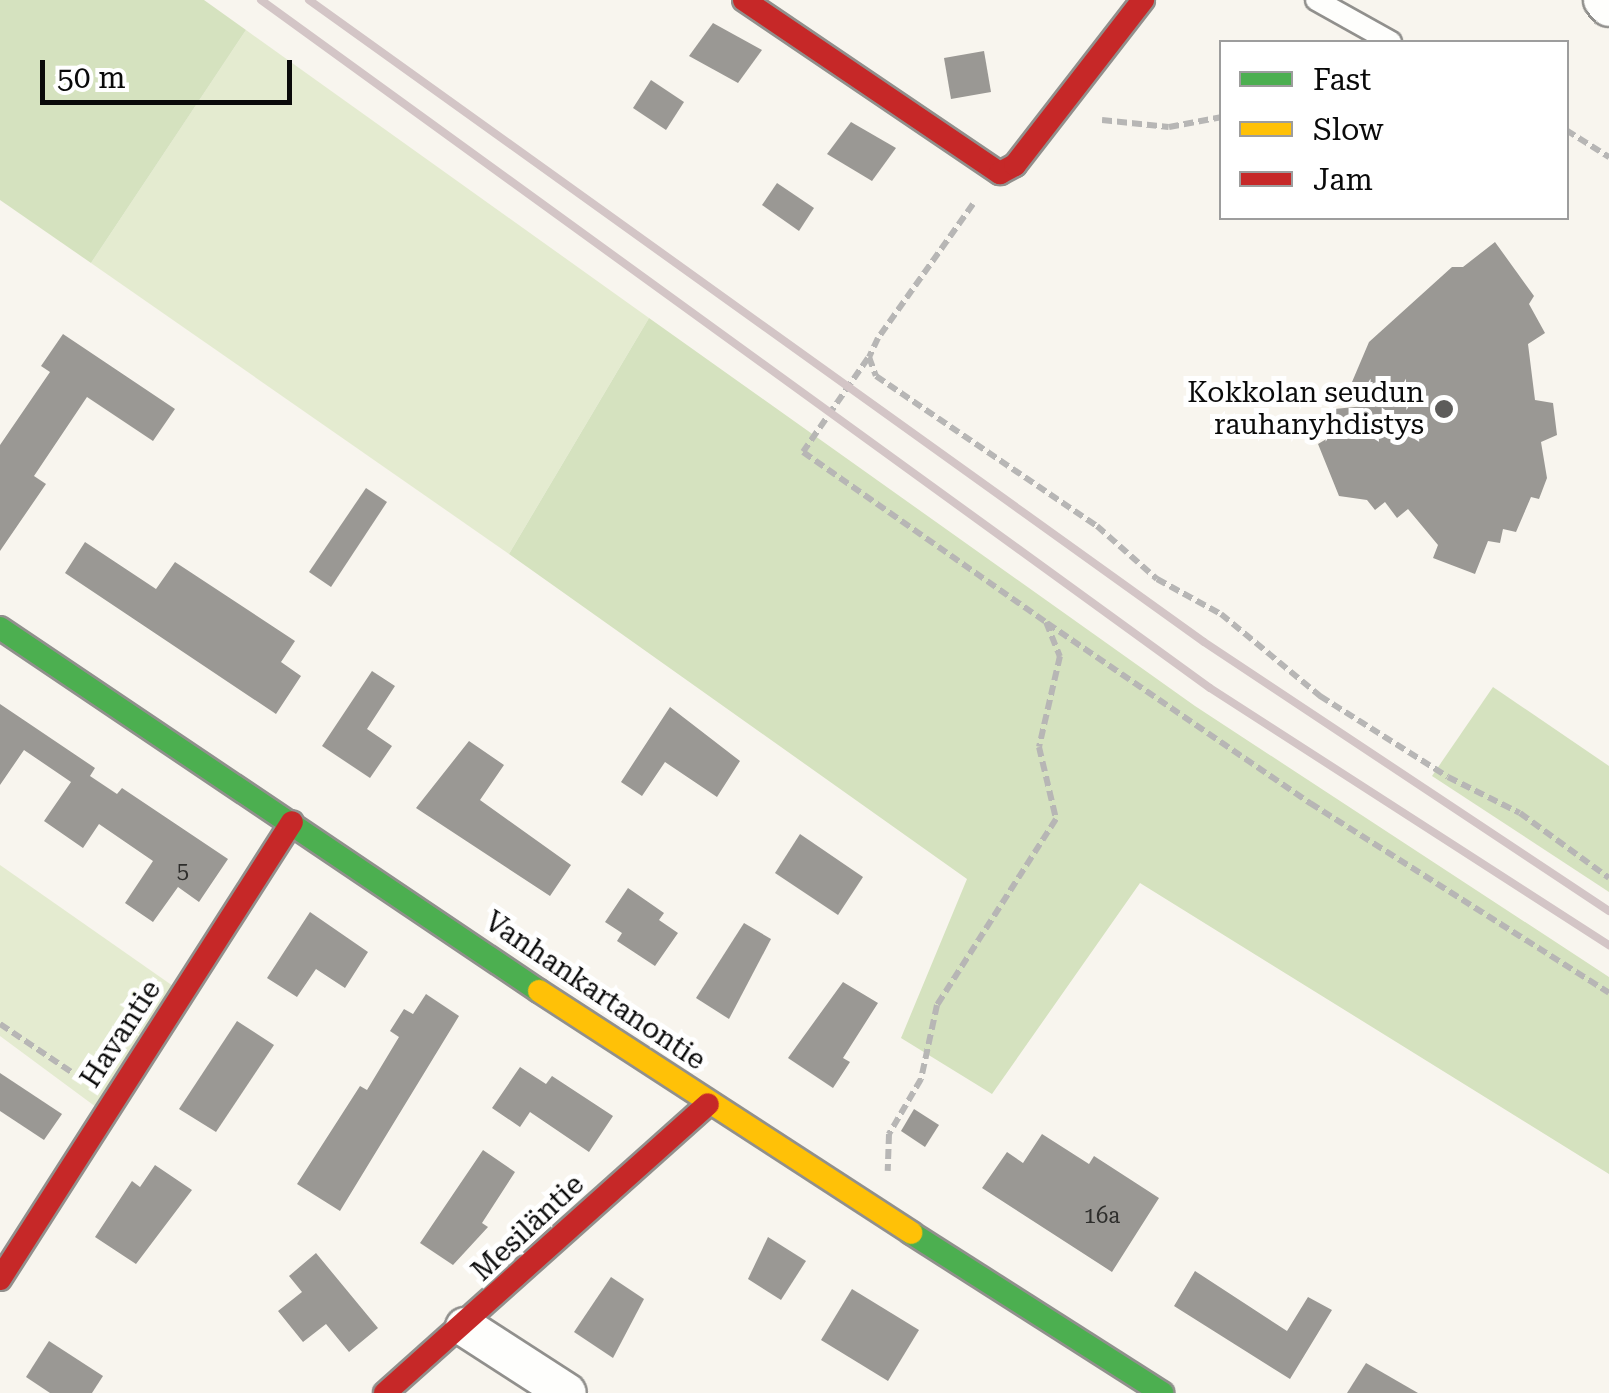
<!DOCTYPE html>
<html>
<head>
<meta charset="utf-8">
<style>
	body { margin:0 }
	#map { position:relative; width:1609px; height:1393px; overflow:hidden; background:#f8f5ee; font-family:"Roboto Serif",serif }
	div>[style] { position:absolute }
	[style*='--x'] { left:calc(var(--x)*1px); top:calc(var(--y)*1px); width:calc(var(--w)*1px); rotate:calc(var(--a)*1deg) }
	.green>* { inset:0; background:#e4ebd0 }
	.forest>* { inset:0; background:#d5e2bf }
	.building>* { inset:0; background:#9a9894 }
	.path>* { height:6px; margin-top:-3px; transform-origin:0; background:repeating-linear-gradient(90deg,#b7b6b5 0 10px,transparent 0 15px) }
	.roads { filter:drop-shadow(2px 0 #91908d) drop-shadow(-2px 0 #91908d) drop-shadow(0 2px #91908d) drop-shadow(0 -2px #91908d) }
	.lane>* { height:20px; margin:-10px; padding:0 10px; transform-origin:10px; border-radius:10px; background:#fefefc }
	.street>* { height:38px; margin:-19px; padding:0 19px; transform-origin:19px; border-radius:19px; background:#fefefc }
	.fast>* { height:22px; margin:-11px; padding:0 11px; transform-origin:11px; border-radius:11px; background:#4caf50 }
	.slow>* { height:22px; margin:-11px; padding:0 11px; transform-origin:11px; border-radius:11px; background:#ffc107 }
	.jam>* { height:22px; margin:-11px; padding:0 11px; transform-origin:11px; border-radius:11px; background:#c62828 }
	.rail>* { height:8px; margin:-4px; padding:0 4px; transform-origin:4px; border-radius:4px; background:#d3c5c6 }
	.dots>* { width:28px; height:28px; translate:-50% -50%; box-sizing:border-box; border:5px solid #fff; border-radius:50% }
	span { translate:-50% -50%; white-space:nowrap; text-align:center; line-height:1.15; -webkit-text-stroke:10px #fff; paint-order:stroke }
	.number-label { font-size:22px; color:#2e2e2c }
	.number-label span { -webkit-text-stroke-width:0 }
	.poi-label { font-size:28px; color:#0a0a0a }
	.right { translate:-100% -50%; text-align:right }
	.street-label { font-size:28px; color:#0a0a0a }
	.legend { position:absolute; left:1219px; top:40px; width:350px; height:180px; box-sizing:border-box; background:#fff; border:2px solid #9d9d9d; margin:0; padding:12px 18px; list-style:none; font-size:30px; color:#0a0a0a }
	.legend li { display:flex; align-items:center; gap:20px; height:50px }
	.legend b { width:50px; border:2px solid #9d9d9d }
	.scale { position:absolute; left:40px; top:60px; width:252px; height:45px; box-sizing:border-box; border:5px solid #0a0a0a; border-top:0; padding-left:12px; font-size:30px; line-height:35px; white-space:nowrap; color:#0a0a0a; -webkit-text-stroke:8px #fff; paint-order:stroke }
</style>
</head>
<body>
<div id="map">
	<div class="green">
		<div style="clip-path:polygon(246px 30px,649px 318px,509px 554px,91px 263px)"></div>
		<div style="clip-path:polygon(0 865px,173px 986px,96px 1107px,0 1036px)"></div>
	</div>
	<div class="forest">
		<div style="clip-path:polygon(0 0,204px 0,246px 30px,91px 263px,0 200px)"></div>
		<div style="clip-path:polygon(649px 318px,1195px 706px,1609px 977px,1609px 1174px,1140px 883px,992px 1094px,901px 1038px,967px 879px,509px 554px)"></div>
		<div style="clip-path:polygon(1493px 687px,1609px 766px,1609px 892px,1432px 776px)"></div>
	</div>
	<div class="building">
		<div style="clip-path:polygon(713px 23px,762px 50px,738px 83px,689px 56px)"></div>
		<div style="clip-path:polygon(984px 51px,991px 92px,951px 99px,944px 58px)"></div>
		<div style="clip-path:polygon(651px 80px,684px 102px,666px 130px,633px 108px)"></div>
		<div style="clip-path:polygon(851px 122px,896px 148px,872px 181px,827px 154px)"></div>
		<div style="clip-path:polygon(777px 183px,814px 208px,799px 231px,762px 205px)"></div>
		<div style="clip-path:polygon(1495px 242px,1534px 296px,1529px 304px,1545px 333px,1528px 344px,1535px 400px,1553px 403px,1557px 435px,1541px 442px,1547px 478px,1539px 499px,1531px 497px,1516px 532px,1503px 529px,1500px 543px,1488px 541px,1475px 574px,1433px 558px,1438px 545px,1408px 509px,1397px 518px,1385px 502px,1375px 510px,1367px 500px,1339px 496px,1318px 444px,1328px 438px,1324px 410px,1365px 406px,1352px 382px,1369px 342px,1452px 267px,1463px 267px)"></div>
		<div style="clip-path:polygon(63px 334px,175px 409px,153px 441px,87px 397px,34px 476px,46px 484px,0 551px,0 445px,50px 372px,41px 366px)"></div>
		<div style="clip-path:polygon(366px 488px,387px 502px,331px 587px,309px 572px)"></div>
		<div style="clip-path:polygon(85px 542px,156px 589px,175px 562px,295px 641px,281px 662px,301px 676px,276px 714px,65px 573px)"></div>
		<div style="clip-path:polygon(372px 671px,395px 686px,367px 729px,392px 746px,370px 778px,322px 746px)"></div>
		<div style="clip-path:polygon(0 704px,95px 768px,90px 776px,117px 794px,122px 788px,228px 859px,199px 902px,178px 887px,153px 922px,125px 903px,153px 861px,99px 824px,83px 848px,44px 821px,71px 782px,24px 750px,0 785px)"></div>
		<div style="clip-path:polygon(670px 707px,740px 761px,717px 797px,665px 762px,642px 796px,621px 782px)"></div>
		<div style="clip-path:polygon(469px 741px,504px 765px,480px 800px,571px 865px,550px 896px,416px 808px)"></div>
		<div style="clip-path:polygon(800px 834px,863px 877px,838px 915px,775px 873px)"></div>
		<div style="clip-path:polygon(628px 888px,664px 913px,659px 920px,678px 933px,655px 966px,617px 941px,622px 933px,605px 922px)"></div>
		<div style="clip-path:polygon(310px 912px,368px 952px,345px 988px,316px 969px,297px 997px,267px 978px)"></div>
		<div style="clip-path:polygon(744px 923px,771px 939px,729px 1019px,696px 998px)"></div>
		<div style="clip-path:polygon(843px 982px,878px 1003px,843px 1058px,850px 1062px,833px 1088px,788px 1058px)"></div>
		<div style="clip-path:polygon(426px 994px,459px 1016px,340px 1211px,297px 1184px,360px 1086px,367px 1090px,399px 1037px,390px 1031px,404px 1009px,413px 1014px)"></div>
		<div style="clip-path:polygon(237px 1021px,274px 1045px,216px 1132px,179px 1109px)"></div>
		<div style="clip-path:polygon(520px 1067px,546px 1084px,552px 1076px,613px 1116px,589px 1152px,530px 1112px,520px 1127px,492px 1108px)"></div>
		<div style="clip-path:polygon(0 1073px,62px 1114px,44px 1140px,0 1111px)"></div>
		<div style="clip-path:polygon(914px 1109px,939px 1125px,925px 1147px,901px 1131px)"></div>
		<div style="clip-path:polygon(1042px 1134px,1089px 1164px,1094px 1156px,1159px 1198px,1112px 1272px,982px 1188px,1007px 1152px,1023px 1163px)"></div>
		<div style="clip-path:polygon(483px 1150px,515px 1172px,482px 1223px,488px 1227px,453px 1265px,420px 1243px)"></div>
		<div style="clip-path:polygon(155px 1165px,192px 1190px,136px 1264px,95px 1237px,132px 1181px,140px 1187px)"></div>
		<div style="clip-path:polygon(768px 1237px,806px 1261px,781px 1300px,748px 1279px)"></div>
		<div style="clip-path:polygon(316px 1253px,378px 1328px,349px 1352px,326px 1324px,303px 1342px,278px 1311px,302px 1292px,289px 1276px)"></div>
		<div style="clip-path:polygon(1195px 1271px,1287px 1331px,1308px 1297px,1332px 1310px,1290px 1379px,1174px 1306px)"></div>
		<div style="clip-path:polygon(611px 1277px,644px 1299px,613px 1358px,574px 1332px)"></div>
		<div style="clip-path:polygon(852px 1289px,919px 1330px,888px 1381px,821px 1340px)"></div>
		<div style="clip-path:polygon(49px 1341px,103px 1376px,92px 1393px,50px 1393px,26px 1377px)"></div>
		<div style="clip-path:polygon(1366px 1363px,1418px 1393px,1347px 1393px)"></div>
	</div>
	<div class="path">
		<div style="--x:1102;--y:120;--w:67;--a:6"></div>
		<div style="--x:1169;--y:127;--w:54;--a:-10.7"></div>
		<div style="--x:1566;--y:130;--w:51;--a:32.1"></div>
		<div style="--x:973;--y:204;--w:164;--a:125.3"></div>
		<div style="--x:878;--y:338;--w:21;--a:115"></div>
		<div style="--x:869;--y:357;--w:20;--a:70"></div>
		<div style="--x:876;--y:376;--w:267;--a:34.2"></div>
		<div style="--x:1097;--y:526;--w:80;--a:41.5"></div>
		<div style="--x:1157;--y:579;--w:73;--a:28.7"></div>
		<div style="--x:1221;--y:614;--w:129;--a:39.6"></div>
		<div style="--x:1320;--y:696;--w:151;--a:32.3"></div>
		<div style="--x:1448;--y:777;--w:80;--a:26.6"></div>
		<div style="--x:1520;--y:813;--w:110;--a:36.1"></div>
		<div style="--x:868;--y:358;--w:114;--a:124.7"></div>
		<div style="--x:803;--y:452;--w:297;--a:35"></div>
		<div style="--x:1046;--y:622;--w:37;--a:68"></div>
		<div style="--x:1060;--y:656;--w:93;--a:103"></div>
		<div style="--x:1039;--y:747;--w:74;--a:76.7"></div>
		<div style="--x:1056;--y:819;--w:221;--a:122.6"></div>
		<div style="--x:937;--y:1005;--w:76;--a:102.2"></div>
		<div style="--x:921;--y:1079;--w:64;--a:120.2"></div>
		<div style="--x:889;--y:1134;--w:37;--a:92"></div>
		<div style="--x:1047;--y:623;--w:319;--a:34.4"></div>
		<div style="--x:1310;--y:803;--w:354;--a:32.4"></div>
		<div style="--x:0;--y:1024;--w:99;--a:33.9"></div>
	</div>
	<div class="roads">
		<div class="lane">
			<div style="--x:1316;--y:0;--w:86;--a:29.2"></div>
		</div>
		<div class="street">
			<div style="--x:1603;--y:0;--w:9;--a:49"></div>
			<div style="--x:465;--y:1327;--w:121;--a:32.9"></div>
		</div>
		<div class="fast">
			<div style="--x:0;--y:628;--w:650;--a:33.96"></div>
			<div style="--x:911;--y:1233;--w:298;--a:32.5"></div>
		</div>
		<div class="slow">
			<div style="--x:539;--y:991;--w:444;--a:33"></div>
		</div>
		<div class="jam">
			<div style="--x:744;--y:0;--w:309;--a:34.1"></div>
			<div style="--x:1000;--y:173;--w:17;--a:-28"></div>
			<div style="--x:1015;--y:165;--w:209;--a:-52.2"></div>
			<div style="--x:0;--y:1279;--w:542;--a:-57.42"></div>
			<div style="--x:385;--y:1393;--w:433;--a:-41.8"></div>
		</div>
	</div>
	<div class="rail">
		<div style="--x:261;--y:0;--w:1172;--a:35.94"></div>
		<div style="--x:1210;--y:688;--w:475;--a:32.8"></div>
		<div style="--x:309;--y:0;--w:1101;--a:35.65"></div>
		<div style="--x:1204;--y:642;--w:486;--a:33.6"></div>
	</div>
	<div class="dots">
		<div style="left:1444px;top:409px;background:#5d5c5a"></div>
	</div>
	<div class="number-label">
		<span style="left:183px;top:871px">5</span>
		<span style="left:1102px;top:1216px">16a</span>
	</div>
	<div class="poi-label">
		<span class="right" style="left:1424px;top:409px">Kokkolan seudun<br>rauhanyhdistys</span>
	</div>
	<div class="street-label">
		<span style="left:595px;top:991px;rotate:34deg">Vanhankartanontie</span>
		<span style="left:121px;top:1034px;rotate:-57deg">Havantie</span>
		<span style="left:528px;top:1228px;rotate:-43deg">Mesiläntie</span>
	</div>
	<ul class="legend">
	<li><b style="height:12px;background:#4caf50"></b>Fast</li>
	<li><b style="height:12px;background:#ffc107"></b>Slow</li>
	<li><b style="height:12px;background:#c62828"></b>Jam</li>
	</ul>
	<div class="scale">50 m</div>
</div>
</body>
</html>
